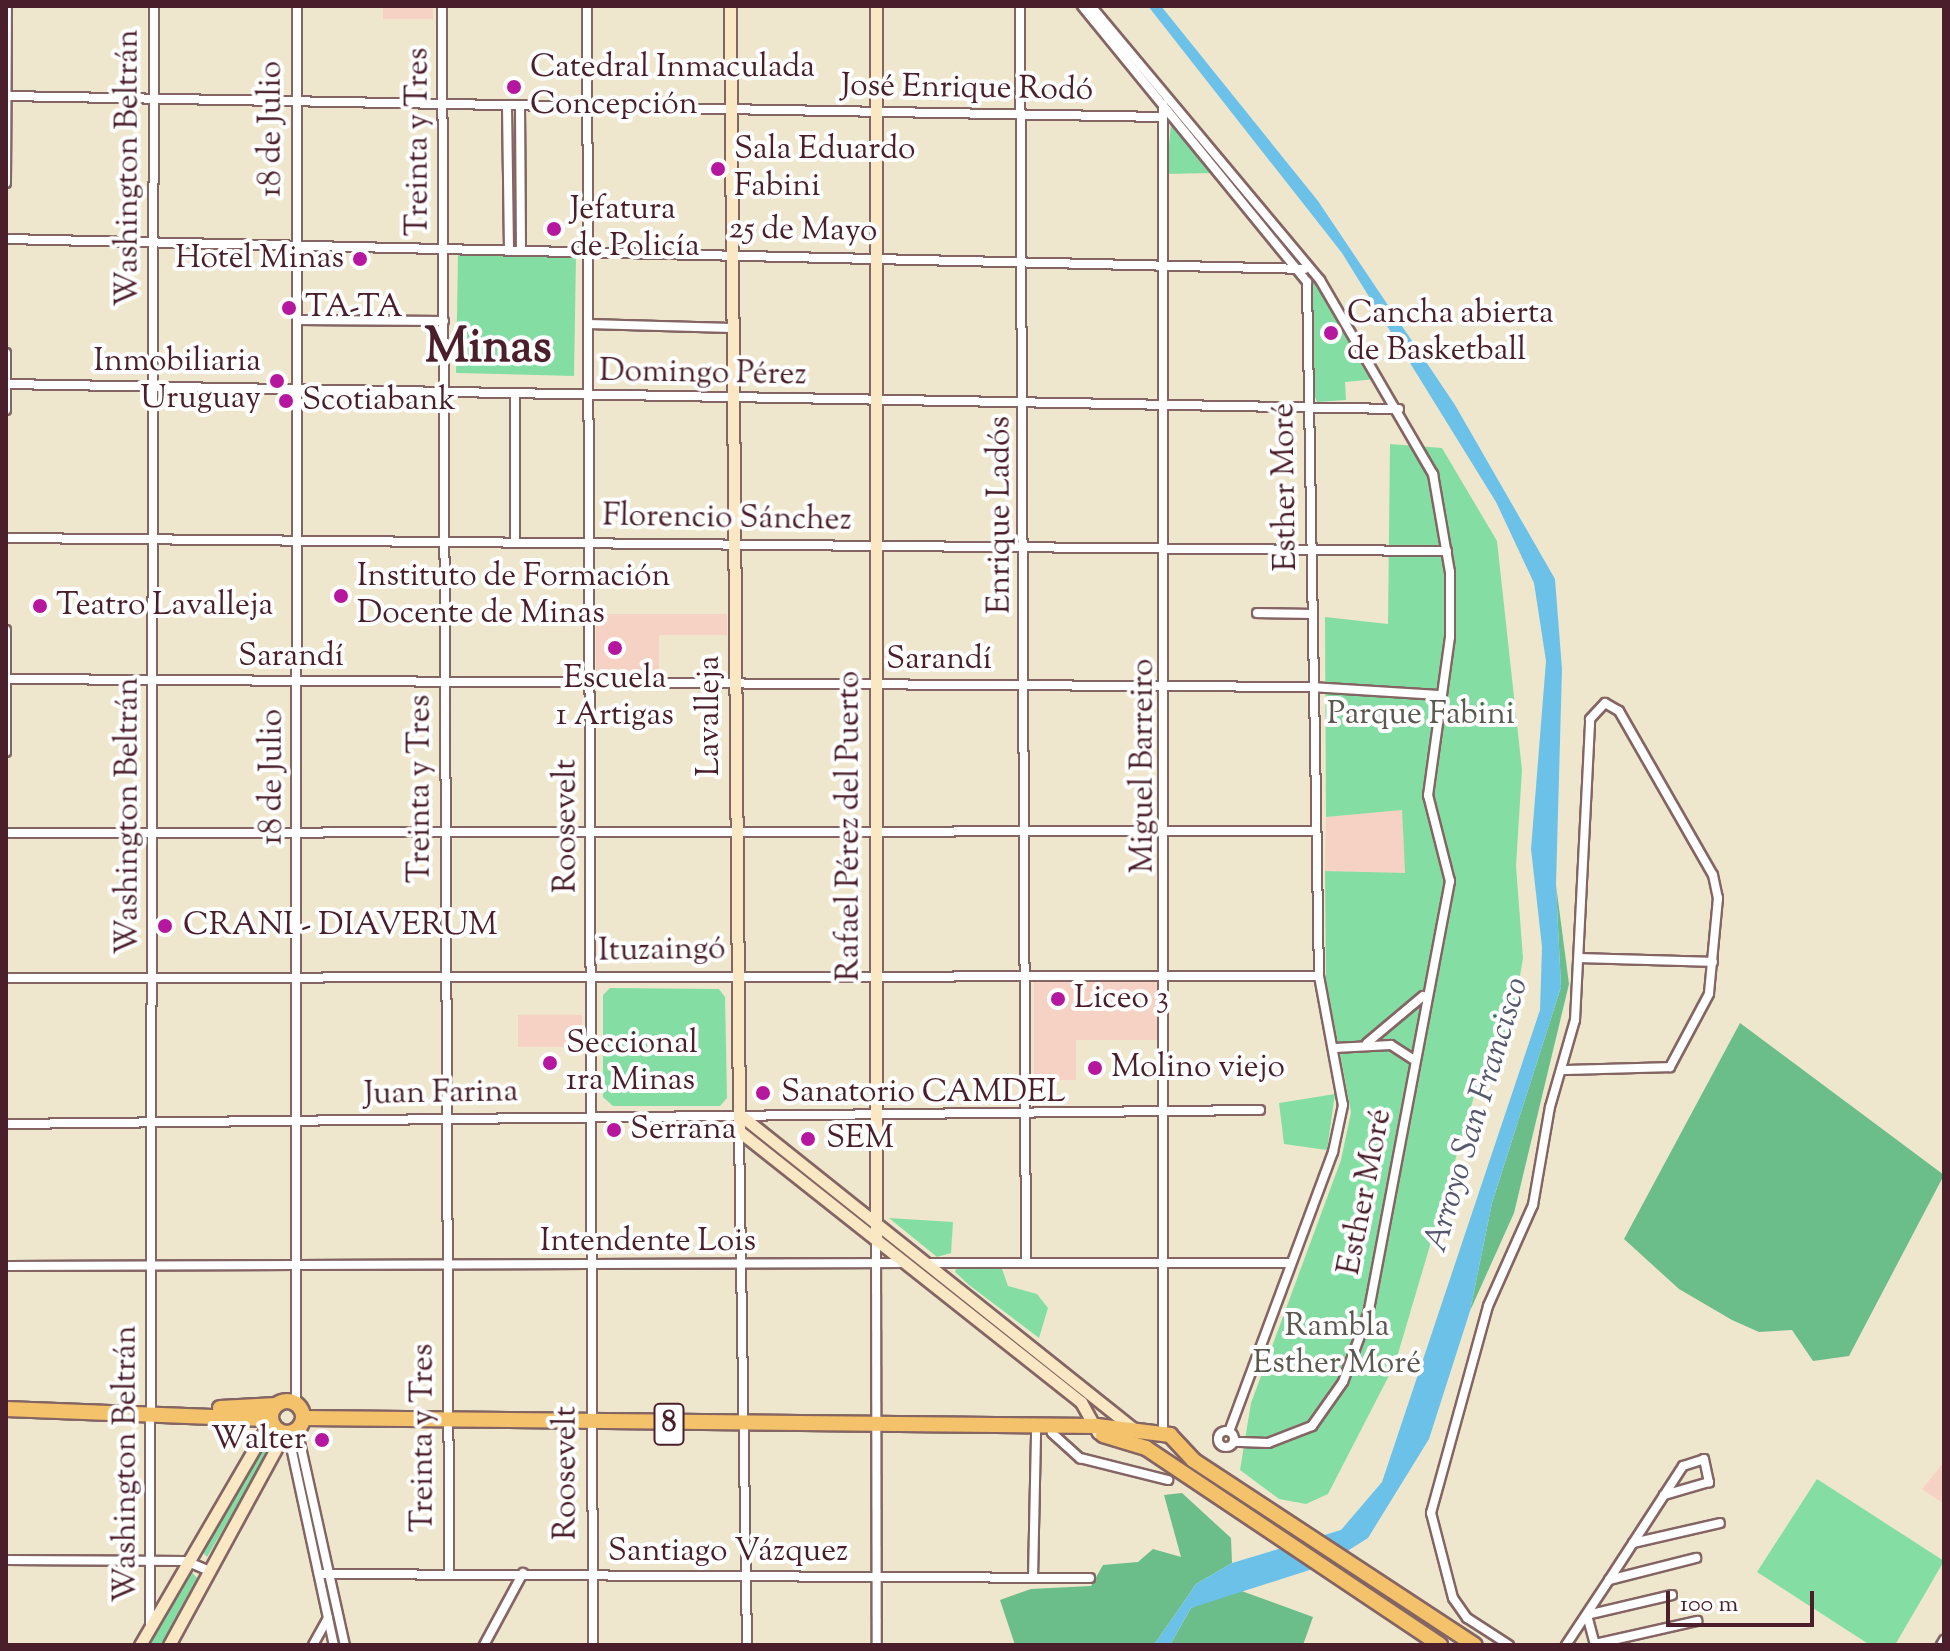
<!DOCTYPE html>
<html>
<head>
<meta charset="utf-8">
<style>
	body { margin:0 }
	#map { position:relative; width:1950px; height:1651px; overflow:hidden; background:#efe7cd; font-family:"Sorts Mill Goudy",serif }
	div>[style] { position:absolute }
	[style*='--x'] { left:calc(var(--x)*1px); top:calc(var(--y)*1px); width:calc(var(--w)*1px); rotate:calc(var(--a)*1deg) }
	.built>* { inset:0; background:#f6d2c5 }
	.green>* { inset:0; background:#84dea4 }
	.forest>* { inset:0; background:#6bbd8a }
	.water>* { inset:0; background:#6cc1e9 }
	.roads { filter:drop-shadow(2px 0 #846564) drop-shadow(-2px 0 #846564) drop-shadow(0 2px #846564) drop-shadow(0 -2px #846564) }
	.street>* { height:8px; margin:-4px; padding:0 4px; transform-origin:4px; border-radius:4px; background:#fff }
	.street>.ring { margin:-4px; padding:0; box-sizing:content-box; background:none; border:8px solid #fff; border-radius:50% }
	.secondary>* { height:11px; margin:-5.5px; padding:0 5.5px; transform-origin:5.5px; border-radius:5.5px; background:#fae7c3 }
	.highway>* { height:14px; margin:-7px; padding:0 7px; transform-origin:7px; border-radius:7px; background:#f3c26a }
	.highway>.ring { margin:-7px; padding:0; box-sizing:content-box; background:none; border:14px solid #f3c26a; border-radius:50% }
	.dots>* { width:22px; height:22px; translate:-50% -50%; box-sizing:border-box; border:4px solid #fff; border-radius:50% }
	span { translate:-50% -50%; white-space:nowrap; text-align:center; line-height:1.15; -webkit-text-stroke:8px #fff; paint-order:stroke }
	.shield-label span { padding:2px 6px; background:#fff; border:2px solid; border-radius:6px; -webkit-text-stroke-width:0 }
	.shield-label { font-size:30px; color:#4a1f2b; font-weight:700 }
	.poi-label { font-size:32px; color:#4a1f2b }
	.left { translate:0 -50%; text-align:left }
	.right { translate:-100% -50%; text-align:right }
	.street-label { font-size:32px; color:#4a1f2b }
	.park-label { font-size:32px; color:#5b584f }
	.water-label { font-size:34px; color:#56586e; font-style:italic }
	.town-label { font-size:48px; color:#4a1f2b; font-weight:700 }
	.frame { position:absolute; inset:0; border:8px solid #4a1f2b; pointer-events:none }
	.scale { position:absolute; left:1666px; top:1591px; width:148px; height:36px; box-sizing:border-box; border:4px solid #4a1f2b; border-top:0; padding-left:10px; font-size:24px; line-height:28px; white-space:nowrap; color:#4a1f2b; -webkit-text-stroke:6px #fff; paint-order:stroke }
</style>
</head>
<body>
<div id="map">
	<div class="built">
		<div style="clip-path:polygon(383px 6px,433px 6px,433px 19px,383px 19px)"></div>
		<div style="clip-path:polygon(596px 614px,727px 614px,727px 635px,659px 635px,659px 677px,596px 677px)"></div>
		<div style="clip-path:polygon(1402px 810px,1405px 874px,1325px 871px,1326px 817px)"></div>
		<div style="clip-path:polygon(1034px 982px,1161px 982px,1161px 1040px,1076px 1040px,1076px 1080px,1034px 1080px)"></div>
		<div style="clip-path:polygon(518px 1015px,582px 1015px,582px 1047px,518px 1047px)"></div>
		<div style="clip-path:polygon(1944px 1462px,1944px 1504px,1922px 1489px)"></div>
	</div>
	<div class="green">
		<div style="clip-path:polygon(1171px 124px,1212px 173px,1166px 174px)"></div>
		<div style="clip-path:polygon(458px 255px,576px 257px,574px 376px,456px 373px)"></div>
		<div style="clip-path:polygon(1312px 275px,1376px 379px,1345px 382px,1346px 400px,1317px 402px,1314px 394px)"></div>
		<div style="clip-path:polygon(1390px 444px,1442px 448px,1497px 541px,1522px 770px,1516px 866px,1523px 958px,1509px 1042px,1475px 1093px,1395px 1364px,1328px 1494px,1306px 1504px,1279px 1499px,1240px 1470px,1251px 1403px,1341px 1160px,1351px 1112px,1326px 980px,1325px 871px,1405px 873px,1402px 810px,1326px 817px,1325px 617px,1388px 624px)"></div>
		<div style="clip-path:polygon(610px 988px,719px 989px,725px 997px,727px 1098px,720px 1106px,613px 1106px,603px 1097px,603px 995px)"></div>
		<div style="clip-path:polygon(1335px 1094px,1327px 1150px,1284px 1144px,1279px 1103px)"></div>
		<div style="clip-path:polygon(889px 1218px,953px 1222px,951px 1253px,937px 1257px)"></div>
		<div style="clip-path:polygon(958px 1265px,1001px 1266px,1008px 1286px,1037px 1294px,1048px 1308px,1039px 1338px,969px 1285px,955px 1272px)"></div>
		<div style="clip-path:polygon(267px 1434px,275px 1441px,207px 1557px,199px 1548px)"></div>
		<div style="clip-path:polygon(1817px 1479px,1944px 1561px,1895px 1645px,1870px 1645px,1757px 1572px)"></div>
		<div style="clip-path:polygon(189px 1569px,197px 1578px,161px 1645px,144px 1645px)"></div>
	</div>
	<div class="forest">
		<div style="clip-path:polygon(1556px 885px,1569px 984px,1514px 1213px,1470px 1311px,1492px 1203px,1561px 987px)"></div>
		<div style="clip-path:polygon(1740px 1023px,1944px 1175px,1849px 1356px,1813px 1361px,1792px 1330px,1759px 1332px,1732px 1320px,1679px 1289px,1624px 1239px)"></div>
		<div style="clip-path:polygon(1182px 1493px,1231px 1538px,1232px 1563px,1196px 1584px,1154px 1645px,1015px 1645px,1000px 1600px,1031px 1589px,1091px 1586px,1103px 1565px,1138px 1562px,1153px 1549px,1181px 1557px,1164px 1495px)"></div>
		<div style="clip-path:polygon(1236px 1589px,1313px 1617px,1303px 1645px,1170px 1645px,1191px 1608px)"></div>
	</div>
	<div class="water">
		<div style="clip-path:polygon(1148px 6px,1161px 6px,1318px 201px,1455px 405px,1555px 579px,1562px 669px,1556px 885px,1561px 987px,1492px 1203px,1470px 1311px,1429px 1439px,1368px 1538px,1325px 1565px,1191px 1608px,1170px 1645px,1154px 1645px,1196px 1584px,1232px 1563px,1341px 1530px,1382px 1482px,1540px 1010px,1542px 947px,1531px 849px,1546px 661px,1534px 583px,1496px 502px,1342px 253px)"></div>
	</div>
	<div class="roads">
		<div class="street">
			<div style="--x:442;--y:6;--w:1567;--a:89.74"></div>
			<div style="--x:587;--y:6;--w:1639;--a:89.79"></div>
			<div style="--x:1020;--y:6;--w:1257;--a:89.73"></div>
			<div style="--x:1082;--y:6;--w:356;--a:50.8"></div>
			<div style="--x:1307;--y:282;--w:694;--a:89.01"></div>
			<div style="--x:1319;--y:976;--w:131;--a:79.5"></div>
			<div style="--x:1343;--y:1105;--w:48;--a:102"></div>
			<div style="--x:1333;--y:1152;--w:298;--a:110.4"></div>
			<div style="--x:1091;--y:6;--w:357;--a:50.1"></div>
			<div style="--x:1320;--y:280;--w:225;--a:59.8"></div>
			<div style="--x:1433;--y:474;--w:99;--a:80.2"></div>
			<div style="--x:1450;--y:572;--w:65;--a:90"></div>
			<div style="--x:1450;--y:637;--w:160;--a:97.9"></div>
			<div style="--x:1428;--y:795;--w:89;--a:75.7"></div>
			<div style="--x:1450;--y:881;--w:441;--a:100.7"></div>
			<div style="--x:1368;--y:1314;--w:72;--a:110.2"></div>
			<div style="--x:1343;--y:1382;--w:54;--a:125.2"></div>
			<div style="--x:1312;--y:1426;--w:47;--a:158.9"></div>
			<div style="--x:1268;--y:1443;--w:34;--a:-178"></div>
			<div style="--x:6;--y:96;--w:1152;--a:1.04"></div>
			<div style="--x:1163;--y:104;--w:1330;--a:90"></div>
			<div style="--x:507;--y:106;--w:145;--a:89.2"></div>
			<div style="--x:520;--y:106;--w:145;--a:89.6"></div>
			<div style="--x:6;--y:183;--w:177;--a:-89.7"></div>
			<div style="--x:6;--y:239;--w:1299;--a:1.32"></div>
			<div style="--x:297;--y:320;--w:147;--a:0.4"></div>
			<div style="--x:588;--y:324;--w:144;--a:1.6"></div>
			<div style="--x:6;--y:353;--w:57;--a:90"></div>
			<div style="--x:6;--y:384;--w:1393;--a:1.03"></div>
			<div style="--x:6;--y:538;--w:1441;--a:0.52"></div>
			<div style="--x:515;--y:541;--w:148;--a:-90"></div>
			<div style="--x:1257;--y:613;--w:54;--a:1.1"></div>
			<div style="--x:6;--y:630;--w:122;--a:90"></div>
			<div style="--x:6;--y:679;--w:1305;--a:0.35"></div>
			<div style="--x:1311;--y:687;--w:128;--a:3.6"></div>
			<div style="--x:6;--y:833;--w:1308;--a:-0.09"></div>
			<div style="--x:1582;--y:958;--w:131;--a:1.7"></div>
			<div style="--x:6;--y:978;--w:1313;--a:-0.09"></div>
			<div style="--x:1367;--y:1043;--w:73;--a:-40"></div>
			<div style="--x:1335;--y:1048;--w:56;--a:-3.1"></div>
			<div style="--x:1391;--y:1045;--w:27;--a:33"></div>
			<div style="--x:6;--y:1124;--w:1254;--a:-0.64"></div>
			<div style="--x:739;--y:1131;--w:514;--a:89.11"></div>
			<div style="--x:876;--y:1240;--w:405;--a:89.9"></div>
			<div style="--x:927;--y:1263;--w:363;--a:0"></div>
			<div style="--x:6;--y:1266;--w:899;--a:-0.19"></div>
			<div style="--x:296;--y:1404;--w:1398;--a:-89.96"></div>
			<div style="--x:297;--y:1429;--w:221;--a:77.5"></div>
			<div class="ring" style="left:1218px;top:1431px;width:8px;height:8px"></div>
			<div style="--x:288;--y:1433;--w:217;--a:77.8"></div>
			<div style="--x:1052;--y:1433;--w:38;--a:42"></div>
			<div style="--x:1080;--y:1458;--w:91;--a:14"></div>
			<div style="--x:1633;--y:1543;--w:89;--a:-12.9"></div>
			<div style="--x:6;--y:1560;--w:180;--a:0.3"></div>
			<div style="--x:186;--y:1561;--w:25;--a:23"></div>
			<div style="--x:319;--y:1574;--w:771;--a:0.3"></div>
			<div style="--x:1033;--y:1578;--w:148;--a:-88.8"></div>
			<div style="--x:1609;--y:1580;--w:90;--a:-14.2"></div>
			<div style="--x:1672;--y:1595;--w:87;--a:166.8"></div>
			<div style="--x:1587;--y:1615;--w:30;--a:75"></div>
			<div style="--x:1595;--y:1644;--w:105;--a:-12.7"></div>
			<div style="--x:150;--y:1625;--w:1619;--a:-89.86"></div>
			<div style="--x:313;--y:1645;--w:31;--a:-61"></div>
			<div style="--x:484;--y:1645;--w:82;--a:-61.6"></div>
			<div style="--x:1509;--y:1645;--w:50;--a:-147.3"></div>
			<div style="--x:1467;--y:1618;--w:24;--a:-125"></div>
			<div style="--x:1453;--y:1598;--w:88;--a:-104.5"></div>
			<div style="--x:1431;--y:1513;--w:215;--a:-74.6"></div>
			<div style="--x:1488;--y:1306;--w:111;--a:-66"></div>
			<div style="--x:1533;--y:1205;--w:99;--a:-80.2"></div>
			<div style="--x:1550;--y:1107;--w:91;--a:-74"></div>
			<div style="--x:1575;--y:1020;--w:301;--a:-87.1"></div>
			<div style="--x:1590;--y:719;--w:22;--a:-47"></div>
			<div style="--x:1605;--y:703;--w:16;--a:30"></div>
			<div style="--x:1619;--y:711;--w:189;--a:60.2"></div>
			<div style="--x:1713;--y:875;--w:24;--a:78"></div>
			<div style="--x:1718;--y:898;--w:96;--a:95.4"></div>
			<div style="--x:1709;--y:994;--w:83;--a:118.1"></div>
			<div style="--x:1670;--y:1067;--w:109;--a:178.4"></div>
			<div style="--x:1566;--y:1645;--w:78;--a:-56.5"></div>
			<div style="--x:1609;--y:1580;--w:136;--a:-57"></div>
			<div style="--x:1683;--y:1466;--w:22;--a:-18"></div>
			<div style="--x:1704;--y:1459;--w:24;--a:78"></div>
			<div style="--x:1709;--y:1482;--w:47;--a:163.9"></div>
			<div style="--x:1941;--y:1645;--w:6;--a:-59"></div>
		</div>
		<div class="secondary">
			<div style="--x:730;--y:6;--w:1125;--a:89.54"></div>
			<div style="--x:739;--y:1131;--w:436;--a:38.4"></div>
			<div style="--x:1081;--y:1402;--w:35;--a:61"></div>
			<div style="--x:739;--y:1114;--w:507;--a:38.59"></div>
			<div style="--x:876;--y:1240;--w:1234;--a:-90"></div>
			<div style="--x:140;--y:1645;--w:260;--a:-59.8"></div>
			<div style="--x:169;--y:1645;--w:243;--a:-61.4"></div>
		</div>
		<div class="highway">
			<div class="ring" style="left:271px;top:1401px;width:18px;height:18px"></div>
			<div style="--x:220;--y:1408;--w:56;--a:-3.1"></div>
			<div style="--x:6;--y:1409;--w:265;--a:2.2"></div>
			<div style="--x:303;--y:1418;--w:794;--a:0.58"></div>
			<div style="--x:1097;--y:1426;--w:74;--a:7"></div>
			<div style="--x:1170;--y:1435;--w:34;--a:47"></div>
			<div style="--x:1193;--y:1460;--w:337;--a:33.3"></div>
			<div style="--x:1103;--y:1435;--w:45;--a:16.8"></div>
			<div style="--x:1146;--y:1448;--w:354;--a:33.8"></div>
		</div>
	</div>
	<div class="dots">
		<div style="left:514px;top:87px;background:#b5179e"></div>
		<div style="left:718px;top:169px;background:#b5179e"></div>
		<div style="left:554px;top:229px;background:#b5179e"></div>
		<div style="left:360px;top:259px;background:#b5179e"></div>
		<div style="left:289px;top:308px;background:#b5179e"></div>
		<div style="left:1331px;top:333px;background:#b5179e"></div>
		<div style="left:277px;top:381px;background:#b5179e"></div>
		<div style="left:286px;top:401px;background:#b5179e"></div>
		<div style="left:341px;top:596px;background:#b5179e"></div>
		<div style="left:40px;top:606px;background:#b5179e"></div>
		<div style="left:615px;top:648px;background:#b5179e"></div>
		<div style="left:165px;top:926px;background:#b5179e"></div>
		<div style="left:1058px;top:999px;background:#b5179e"></div>
		<div style="left:550px;top:1063px;background:#b5179e"></div>
		<div style="left:1095px;top:1068px;background:#b5179e"></div>
		<div style="left:763px;top:1093px;background:#b5179e"></div>
		<div style="left:614px;top:1130px;background:#b5179e"></div>
		<div style="left:808px;top:1139px;background:#b5179e"></div>
		<div style="left:322px;top:1440px;background:#b5179e"></div>
	</div>
	<div class="shield-label">
		<span style="left:669px;top:1424px">8</span>
	</div>
	<div class="poi-label">
		<span class="left" style="left:530px;top:87px">Catedral Inmaculada<br>Concepción</span>
		<span class="left" style="left:734px;top:169px">Sala Eduardo<br>Fabini</span>
		<span class="left" style="left:570px;top:229px">Jefatura<br>de Policía</span>
		<span class="right" style="left:344px;top:259px">Hotel Minas</span>
		<span class="left" style="left:305px;top:308px">TA-TA</span>
		<span class="left" style="left:1347px;top:333px">Cancha abierta<br>de Basketball</span>
		<span class="right" style="left:261px;top:381px">Inmobiliaria<br>Uruguay</span>
		<span class="left" style="left:302px;top:401px">Scotiabank</span>
		<span class="left" style="left:357px;top:596px">Instituto de Formación<br>Docente de Minas</span>
		<span class="left" style="left:56px;top:606px">Teatro Lavalleja</span>
		<span style="left:615px;top:698px">Escuela<br>1 Artigas</span>
		<span class="left" style="left:183px;top:926px">CRANI - DIAVERUM</span>
		<span class="left" style="left:1074px;top:999px">Liceo 3</span>
		<span class="left" style="left:566px;top:1063px">Seccional<br>1ra Minas</span>
		<span class="left" style="left:1111px;top:1068px">Molino viejo</span>
		<span class="left" style="left:781px;top:1093px">Sanatorio CAMDEL</span>
		<span class="left" style="left:630px;top:1130px">Serrana</span>
		<span class="left" style="left:826px;top:1139px">SEM</span>
		<span class="right" style="left:306px;top:1440px">Walter</span>
	</div>
	<div class="street-label">
		<span style="left:967px;top:89px;rotate:1deg">José Enrique Rodó</span>
		<span style="left:272px;top:129px;rotate:-90deg">18 de Julio</span>
		<span style="left:419px;top:142px;rotate:-90deg">Treinta y Tres</span>
		<span style="left:129px;top:168px;rotate:-90deg">Washington Beltrán</span>
		<span style="left:803px;top:231px;rotate:1deg">25 de Mayo</span>
		<span style="left:703px;top:374px;rotate:1deg">Domingo Pérez</span>
		<span style="left:1286px;top:487px;rotate:-91deg">Esther Moré</span>
		<span style="left:1001px;top:515px;rotate:-90deg">Enrique Ladós</span>
		<span style="left:727px;top:519px;rotate:1deg">Florencio Sánchez</span>
		<span style="left:291px;top:657px">Sarandí</span>
		<span style="left:939px;top:660px">Sarandí</span>
		<span style="left:710px;top:716px;rotate:-90deg">Lavalleja</span>
		<span style="left:1144px;top:766px;rotate:-90deg">Miguel Barreiro</span>
		<span style="left:273px;top:777px;rotate:-90deg">18 de Julio</span>
		<span style="left:421px;top:789px;rotate:-90deg">Treinta y Tres</span>
		<span style="left:129px;top:816px;rotate:-90deg">Washington Beltrán</span>
		<span style="left:567px;top:826px;rotate:-90deg">Roosevelt</span>
		<span style="left:850px;top:826px;rotate:-90deg">Rafael Pérez del Puerto</span>
		<span style="left:662px;top:951px;rotate:-1deg">Ituzaingó</span>
		<span style="left:441px;top:1094px;rotate:-1deg">Juan Farina</span>
		<span style="left:1366px;top:1192px;rotate:-79deg">Esther Moré</span>
		<span style="left:648px;top:1242px">Intendente Lois</span>
		<span style="left:424px;top:1438px;rotate:-90deg">Treinta y Tres</span>
		<span style="left:127px;top:1464px;rotate:-90deg">Washington Beltrán</span>
		<span style="left:567px;top:1473px;rotate:-90deg">Roosevelt</span>
		<span style="left:728px;top:1552px">Santiago Vázquez</span>
	</div>
	<div class="park-label">
		<span style="left:1421px;top:715px">Parque Fabini</span>
		<span style="left:1337px;top:1346px">Rambla<br>Esther Moré</span>
	</div>
	<div class="water-label">
		<span style="left:1477px;top:1115px;rotate:-73deg">Arroyo San Francisco</span>
	</div>
	<div class="town-label">
		<span style="left:488px;top:350px">Minas</span>
	</div>
	<div class="frame"></div>
	<div class="scale">100 m</div>
</div>
</body>
</html>
